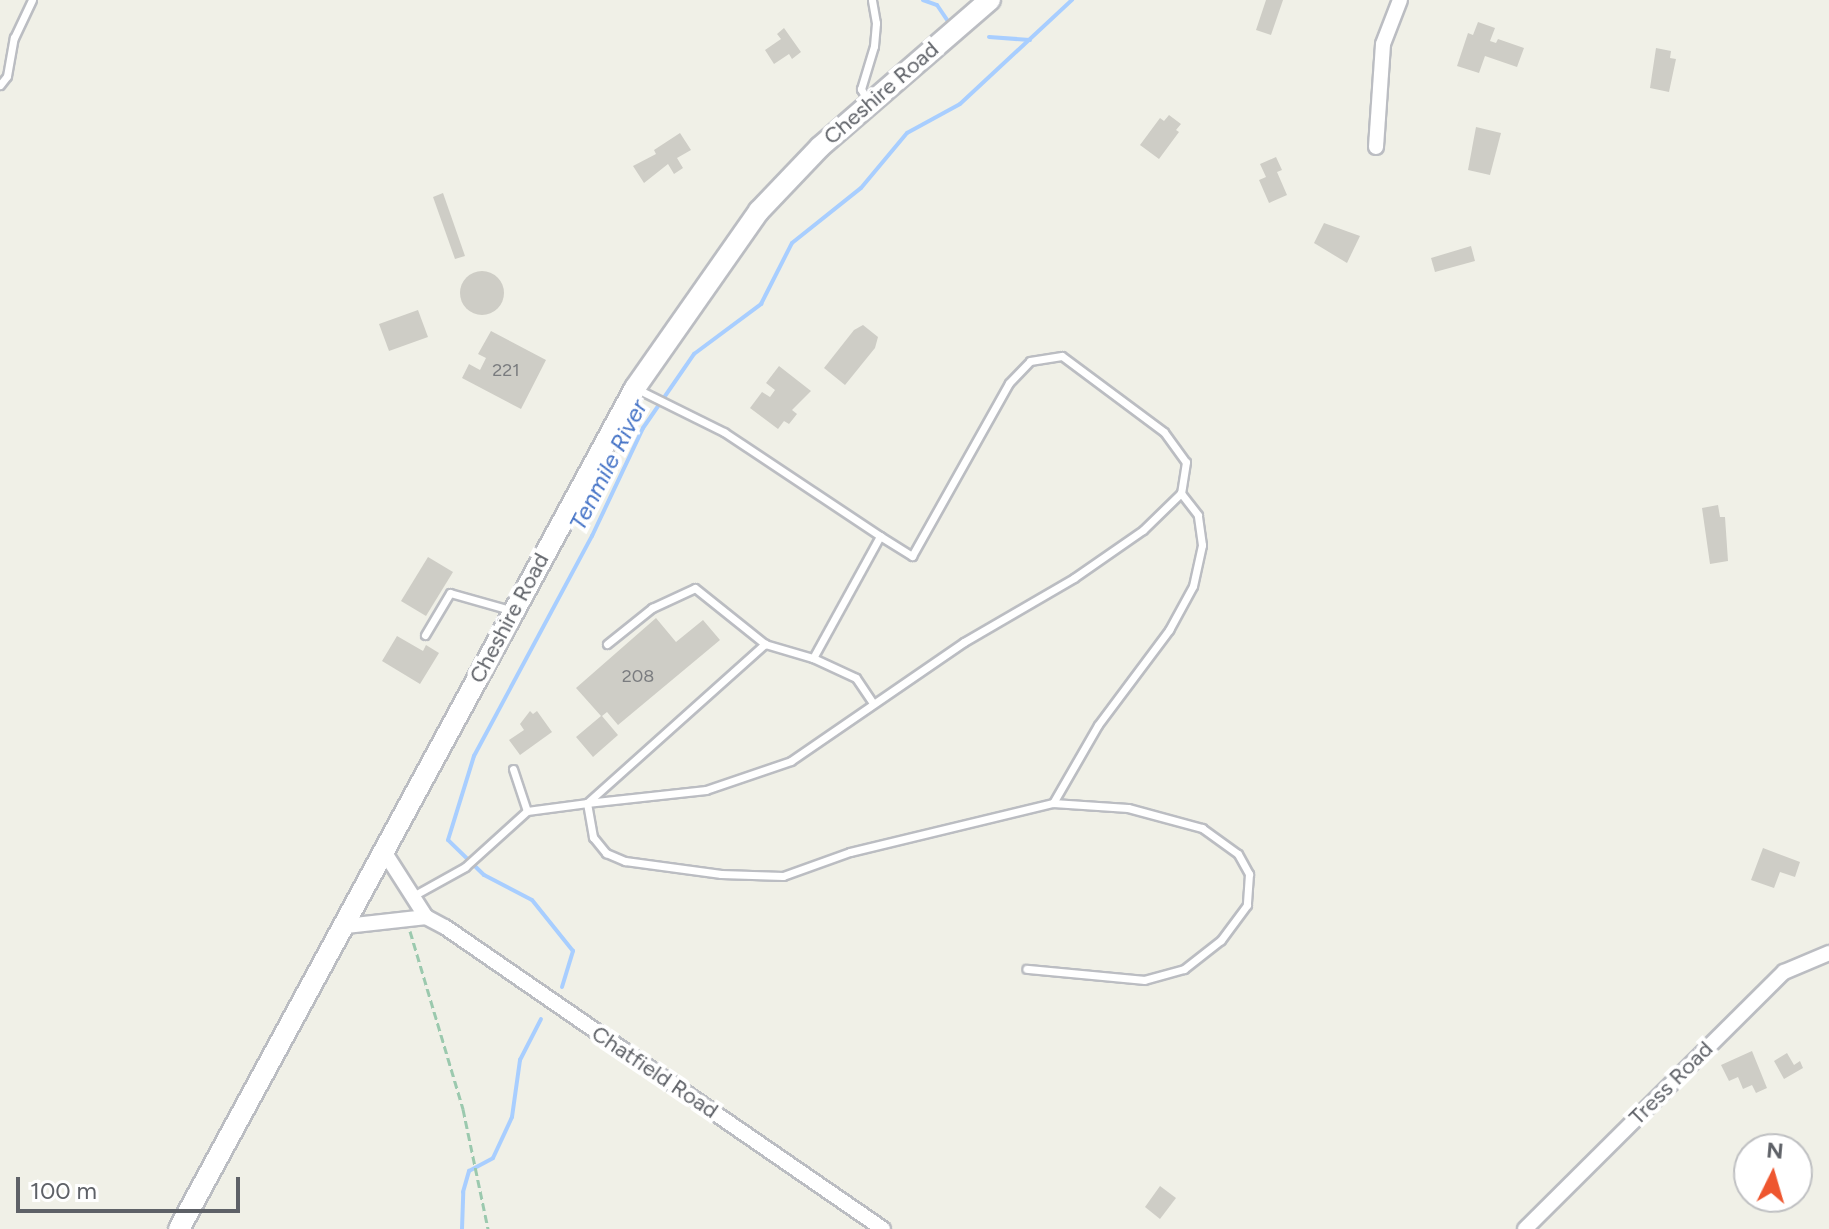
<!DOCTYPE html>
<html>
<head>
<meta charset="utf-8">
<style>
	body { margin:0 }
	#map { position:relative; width:1829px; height:1229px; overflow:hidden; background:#f0f0e7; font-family:Figtree,sans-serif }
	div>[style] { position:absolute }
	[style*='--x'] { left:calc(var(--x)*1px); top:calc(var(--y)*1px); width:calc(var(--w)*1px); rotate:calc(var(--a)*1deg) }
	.stream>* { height:4px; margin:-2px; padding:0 2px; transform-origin:2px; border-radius:2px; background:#a8ceff }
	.building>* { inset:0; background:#cecdc6 }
	.round { border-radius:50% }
	.path>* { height:3px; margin-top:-1.5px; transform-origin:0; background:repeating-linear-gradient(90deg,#9bc9ae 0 8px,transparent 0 12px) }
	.roads { filter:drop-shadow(2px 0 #bbbdc2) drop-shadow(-2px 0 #bbbdc2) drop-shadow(0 2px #bbbdc2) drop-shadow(0 -2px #bbbdc2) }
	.service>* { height:7px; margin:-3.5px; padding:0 3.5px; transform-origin:3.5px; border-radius:3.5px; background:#fff }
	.minor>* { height:14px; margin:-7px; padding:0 7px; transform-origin:7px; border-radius:7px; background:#fff }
	.secondary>* { height:20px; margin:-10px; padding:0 10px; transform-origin:10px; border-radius:10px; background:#fff }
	span { translate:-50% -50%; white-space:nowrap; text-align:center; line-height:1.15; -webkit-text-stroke:8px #fff; paint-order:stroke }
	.number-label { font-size:18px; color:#7a7c7f }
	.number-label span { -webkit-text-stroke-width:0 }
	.street-label { font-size:22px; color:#5e6167 }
	.water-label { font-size:24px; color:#4674c7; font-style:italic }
	.north { position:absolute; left:1733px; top:1133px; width:80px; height:80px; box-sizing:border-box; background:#fff; border:2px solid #bfc0c2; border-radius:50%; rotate:5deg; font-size:22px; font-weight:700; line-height:32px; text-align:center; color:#5e6167 }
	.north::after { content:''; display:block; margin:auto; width:28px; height:36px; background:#ee562f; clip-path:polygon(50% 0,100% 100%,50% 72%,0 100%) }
	.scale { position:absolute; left:16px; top:1177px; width:224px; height:36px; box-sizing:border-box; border:4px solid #5e6167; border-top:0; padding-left:10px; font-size:24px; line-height:28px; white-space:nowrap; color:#5e6167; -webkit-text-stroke:6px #fff; paint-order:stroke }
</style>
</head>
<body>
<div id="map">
	<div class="stream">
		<div style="--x:923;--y:0;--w:15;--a:20"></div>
		<div style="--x:937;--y:5;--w:18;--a:56"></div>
		<div style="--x:989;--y:37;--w:41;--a:4.2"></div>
		<div style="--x:562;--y:987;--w:38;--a:-73"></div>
		<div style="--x:573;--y:951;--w:65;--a:-128.8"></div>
		<div style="--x:532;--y:900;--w:54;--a:-152.5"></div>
		<div style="--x:484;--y:875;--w:50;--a:-135.8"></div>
		<div style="--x:448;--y:840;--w:88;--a:-72.8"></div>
		<div style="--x:474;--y:756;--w:250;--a:-61.8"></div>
		<div style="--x:592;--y:536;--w:119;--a:-64.7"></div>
		<div style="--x:643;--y:428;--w:90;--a:-55.4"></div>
		<div style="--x:694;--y:354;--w:84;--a:-36.7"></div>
		<div style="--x:761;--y:304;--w:68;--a:-63.1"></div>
		<div style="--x:792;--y:243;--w:88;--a:-38.6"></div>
		<div style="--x:861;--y:188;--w:72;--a:-50.1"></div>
		<div style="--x:907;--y:133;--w:60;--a:-28.7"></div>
		<div style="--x:960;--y:104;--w:153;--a:-42.9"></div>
		<div style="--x:462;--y:1229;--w:37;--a:-88"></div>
		<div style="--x:463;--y:1192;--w:22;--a:-74"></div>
		<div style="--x:469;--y:1171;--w:27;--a:-28"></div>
		<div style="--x:493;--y:1158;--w:45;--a:-65.1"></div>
		<div style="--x:512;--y:1117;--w:58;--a:-82"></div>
		<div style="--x:520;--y:1060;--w:46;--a:-62.9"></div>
	</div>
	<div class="building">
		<div style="clip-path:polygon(1266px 0,1283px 0,1271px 35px,1256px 30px)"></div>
		<div style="clip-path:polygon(1478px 22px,1495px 28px,1490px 41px,1496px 43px,1498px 39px,1524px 48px,1517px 67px,1485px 56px,1479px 73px,1457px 66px,1468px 33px,1473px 35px)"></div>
		<div style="clip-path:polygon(784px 28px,801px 52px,792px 59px,789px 54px,774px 64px,765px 50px,781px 39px,777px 34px)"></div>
		<div style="clip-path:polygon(1656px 48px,1671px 51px,1670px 58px,1676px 59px,1669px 92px,1650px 88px)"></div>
		<div style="clip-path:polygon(1169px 115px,1181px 124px,1176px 130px,1179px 132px,1159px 159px,1140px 145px,1160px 118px,1164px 121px)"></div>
		<div style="clip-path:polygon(1476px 127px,1501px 133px,1490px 175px,1468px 170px)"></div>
		<div style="clip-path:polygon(680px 133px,691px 150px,677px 158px,683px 168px,674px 174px,668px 164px,644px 183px,633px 166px,656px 154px,654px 150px)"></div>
		<div style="clip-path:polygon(1276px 157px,1282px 170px,1277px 172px,1287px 195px,1269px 203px,1259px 180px,1266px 177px,1260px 164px)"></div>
		<div style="clip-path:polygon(443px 193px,465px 256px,455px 259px,433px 197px)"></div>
		<div style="clip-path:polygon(1324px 223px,1360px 236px,1347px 263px,1314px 243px)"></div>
		<div style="clip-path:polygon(1471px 246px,1475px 261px,1435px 272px,1431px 258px)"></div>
		<div class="round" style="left:460px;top:271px;width:44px;height:44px"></div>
		<div style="clip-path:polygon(418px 310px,428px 337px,389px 351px,379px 324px)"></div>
		<div style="clip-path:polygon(863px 325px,878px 337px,875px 348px,845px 385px,824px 368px,854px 330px)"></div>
		<div style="clip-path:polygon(491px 331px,546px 360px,521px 409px,462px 378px,469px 364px,480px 370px,486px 358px,478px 354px)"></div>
		<div style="clip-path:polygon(779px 366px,811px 391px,792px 410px,797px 414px,789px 424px,784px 421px,778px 429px,750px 408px,762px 392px,770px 397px,775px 390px,766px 383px)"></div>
		<div style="clip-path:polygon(1718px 505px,1720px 517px,1725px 517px,1728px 561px,1710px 564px,1702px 508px)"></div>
		<div style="clip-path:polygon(428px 557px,453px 572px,426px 616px,401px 601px)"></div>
		<div style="clip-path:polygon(656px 618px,676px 642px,703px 620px,720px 640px,618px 725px,607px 712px,602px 716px,618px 735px,593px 757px,576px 737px,601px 716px,576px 688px)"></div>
		<div style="clip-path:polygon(397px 636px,423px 651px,426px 645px,439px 653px,420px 684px,382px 661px)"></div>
		<div style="clip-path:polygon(530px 711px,533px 714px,537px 711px,552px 732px,520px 755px,509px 740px,524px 730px,520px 724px)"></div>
		<div style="clip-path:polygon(1763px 848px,1800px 862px,1795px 877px,1780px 872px,1774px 888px,1751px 880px)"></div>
		<div style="clip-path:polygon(1752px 1051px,1767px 1088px,1756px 1093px,1752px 1085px,1743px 1089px,1738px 1077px,1729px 1081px,1721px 1065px)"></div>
		<div style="clip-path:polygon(1787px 1053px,1794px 1065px,1800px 1061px,1803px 1068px,1784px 1079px,1774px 1061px)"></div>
		<div style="clip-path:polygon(1160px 1186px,1176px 1198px,1160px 1219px,1145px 1207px)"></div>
	</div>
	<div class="path">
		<div style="--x:410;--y:931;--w:186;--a:73.4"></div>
		<div style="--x:463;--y:1109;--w:123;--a:78.2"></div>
	</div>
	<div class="roads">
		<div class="service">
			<div style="--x:0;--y:85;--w:11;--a:-52"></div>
			<div style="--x:7;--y:76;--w:39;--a:-80"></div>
			<div style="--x:14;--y:38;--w:42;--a:-64.7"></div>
			<div style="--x:868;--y:101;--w:14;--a:-120"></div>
			<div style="--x:861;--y:89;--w:45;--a:-73.2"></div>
			<div style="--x:874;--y:46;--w:23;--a:-85"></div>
			<div style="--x:876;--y:23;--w:23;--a:-100"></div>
			<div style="--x:880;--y:536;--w:38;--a:32"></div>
			<div style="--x:912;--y:556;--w:198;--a:-60.7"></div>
			<div style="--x:1009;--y:383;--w:30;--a:-46"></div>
			<div style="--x:1030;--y:361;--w:32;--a:-9"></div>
			<div style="--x:1062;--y:356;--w:127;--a:36.7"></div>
			<div style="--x:1164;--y:432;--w:37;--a:54"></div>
			<div style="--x:1186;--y:462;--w:31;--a:99"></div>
			<div style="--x:1181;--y:493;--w:53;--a:135.8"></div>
			<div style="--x:1143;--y:530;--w:84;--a:145.2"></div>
			<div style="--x:1074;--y:578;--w:127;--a:149.8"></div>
			<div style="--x:964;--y:642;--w:210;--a:145.5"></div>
			<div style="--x:791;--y:761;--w:90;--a:161.2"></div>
			<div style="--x:706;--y:790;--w:120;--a:173.8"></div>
			<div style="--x:587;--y:803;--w:35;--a:80"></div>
			<div style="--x:593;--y:837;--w:21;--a:51"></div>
			<div style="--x:606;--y:853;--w:21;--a:23"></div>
			<div style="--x:625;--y:861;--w:97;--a:7.7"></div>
			<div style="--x:721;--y:874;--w:62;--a:1.8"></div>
			<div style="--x:783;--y:876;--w:71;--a:-19.7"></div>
			<div style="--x:850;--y:852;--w:209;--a:-13.6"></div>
			<div style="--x:1053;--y:803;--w:75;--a:3.8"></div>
			<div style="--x:1128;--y:808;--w:77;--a:15.1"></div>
			<div style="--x:1202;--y:828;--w:44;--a:35.8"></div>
			<div style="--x:1238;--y:854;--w:23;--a:61"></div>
			<div style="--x:1249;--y:874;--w:31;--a:94"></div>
			<div style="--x:1247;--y:905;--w:44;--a:126.6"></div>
			<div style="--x:1221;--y:940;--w:47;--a:141.9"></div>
			<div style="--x:1184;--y:969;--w:41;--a:164.6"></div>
			<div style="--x:1144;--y:980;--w:118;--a:-174.6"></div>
			<div style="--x:425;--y:635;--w:49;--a:-59.2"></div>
			<div style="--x:450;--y:593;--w:62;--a:15.8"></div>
			<div style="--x:607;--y:644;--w:58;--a:-38.7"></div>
			<div style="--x:652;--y:608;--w:47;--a:-24.9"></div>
			<div style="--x:695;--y:588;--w:90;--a:38.7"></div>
			<div style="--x:813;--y:658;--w:47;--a:24.9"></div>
			<div style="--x:856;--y:678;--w:30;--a:56"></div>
			<div style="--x:513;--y:769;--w:44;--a:71.6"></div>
			<div style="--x:1053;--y:803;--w:90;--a:-60"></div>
			<div style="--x:1098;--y:725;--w:119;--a:-53.2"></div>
			<div style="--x:1169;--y:630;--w:50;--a:-61.4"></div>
			<div style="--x:1193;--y:586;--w:42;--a:-77.6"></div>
			<div style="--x:1202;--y:545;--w:30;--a:-98"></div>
			<div style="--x:1198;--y:515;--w:28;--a:-128"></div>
			<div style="--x:413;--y:896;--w:60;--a:-29.1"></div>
			<div style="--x:465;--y:867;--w:84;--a:-42.1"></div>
			<div style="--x:527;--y:811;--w:61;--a:-7.6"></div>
			<div style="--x:587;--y:803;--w:239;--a:-41.8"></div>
			<div style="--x:765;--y:644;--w:50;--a:16.3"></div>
			<div style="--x:813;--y:658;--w:139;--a:-61.2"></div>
			<div style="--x:880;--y:536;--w:187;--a:-146.3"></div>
			<div style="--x:724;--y:432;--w:97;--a:-153.7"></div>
		</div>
		<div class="minor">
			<div style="--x:1376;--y:147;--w:103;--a:-86.1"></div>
			<div style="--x:1383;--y:44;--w:47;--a:-68.9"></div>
			<div style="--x:385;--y:853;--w:76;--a:57.4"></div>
			<div style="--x:346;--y:926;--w:81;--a:-6.4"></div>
			<div style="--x:426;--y:917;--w:21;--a:28"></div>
			<div style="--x:445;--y:927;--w:532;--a:34.59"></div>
			<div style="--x:1525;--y:1229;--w:365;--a:-44.8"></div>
			<div style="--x:1784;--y:972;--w:49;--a:-22.9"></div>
		</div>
		<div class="secondary">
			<div style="--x:179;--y:1229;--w:957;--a:-61.53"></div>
			<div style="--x:635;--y:388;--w:216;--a:-55"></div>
			<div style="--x:759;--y:211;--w:88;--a:-46.4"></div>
			<div style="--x:820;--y:147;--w:225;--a:-40.9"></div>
		</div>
	</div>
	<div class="number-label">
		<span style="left:506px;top:370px">221</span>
		<span style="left:638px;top:676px">208</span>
	</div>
	<div class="street-label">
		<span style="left:881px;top:93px;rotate:-41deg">Cheshire Road</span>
		<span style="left:509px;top:618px;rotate:-62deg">Cheshire Road</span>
		<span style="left:655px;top:1072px;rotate:34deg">Chatfield Road</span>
		<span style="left:1671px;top:1083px;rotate:-45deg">Tress Road</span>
	</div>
	<div class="water-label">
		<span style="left:608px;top:465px;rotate:-63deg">Tenmile River</span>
	</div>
	<div class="north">N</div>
	<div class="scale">100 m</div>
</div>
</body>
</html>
